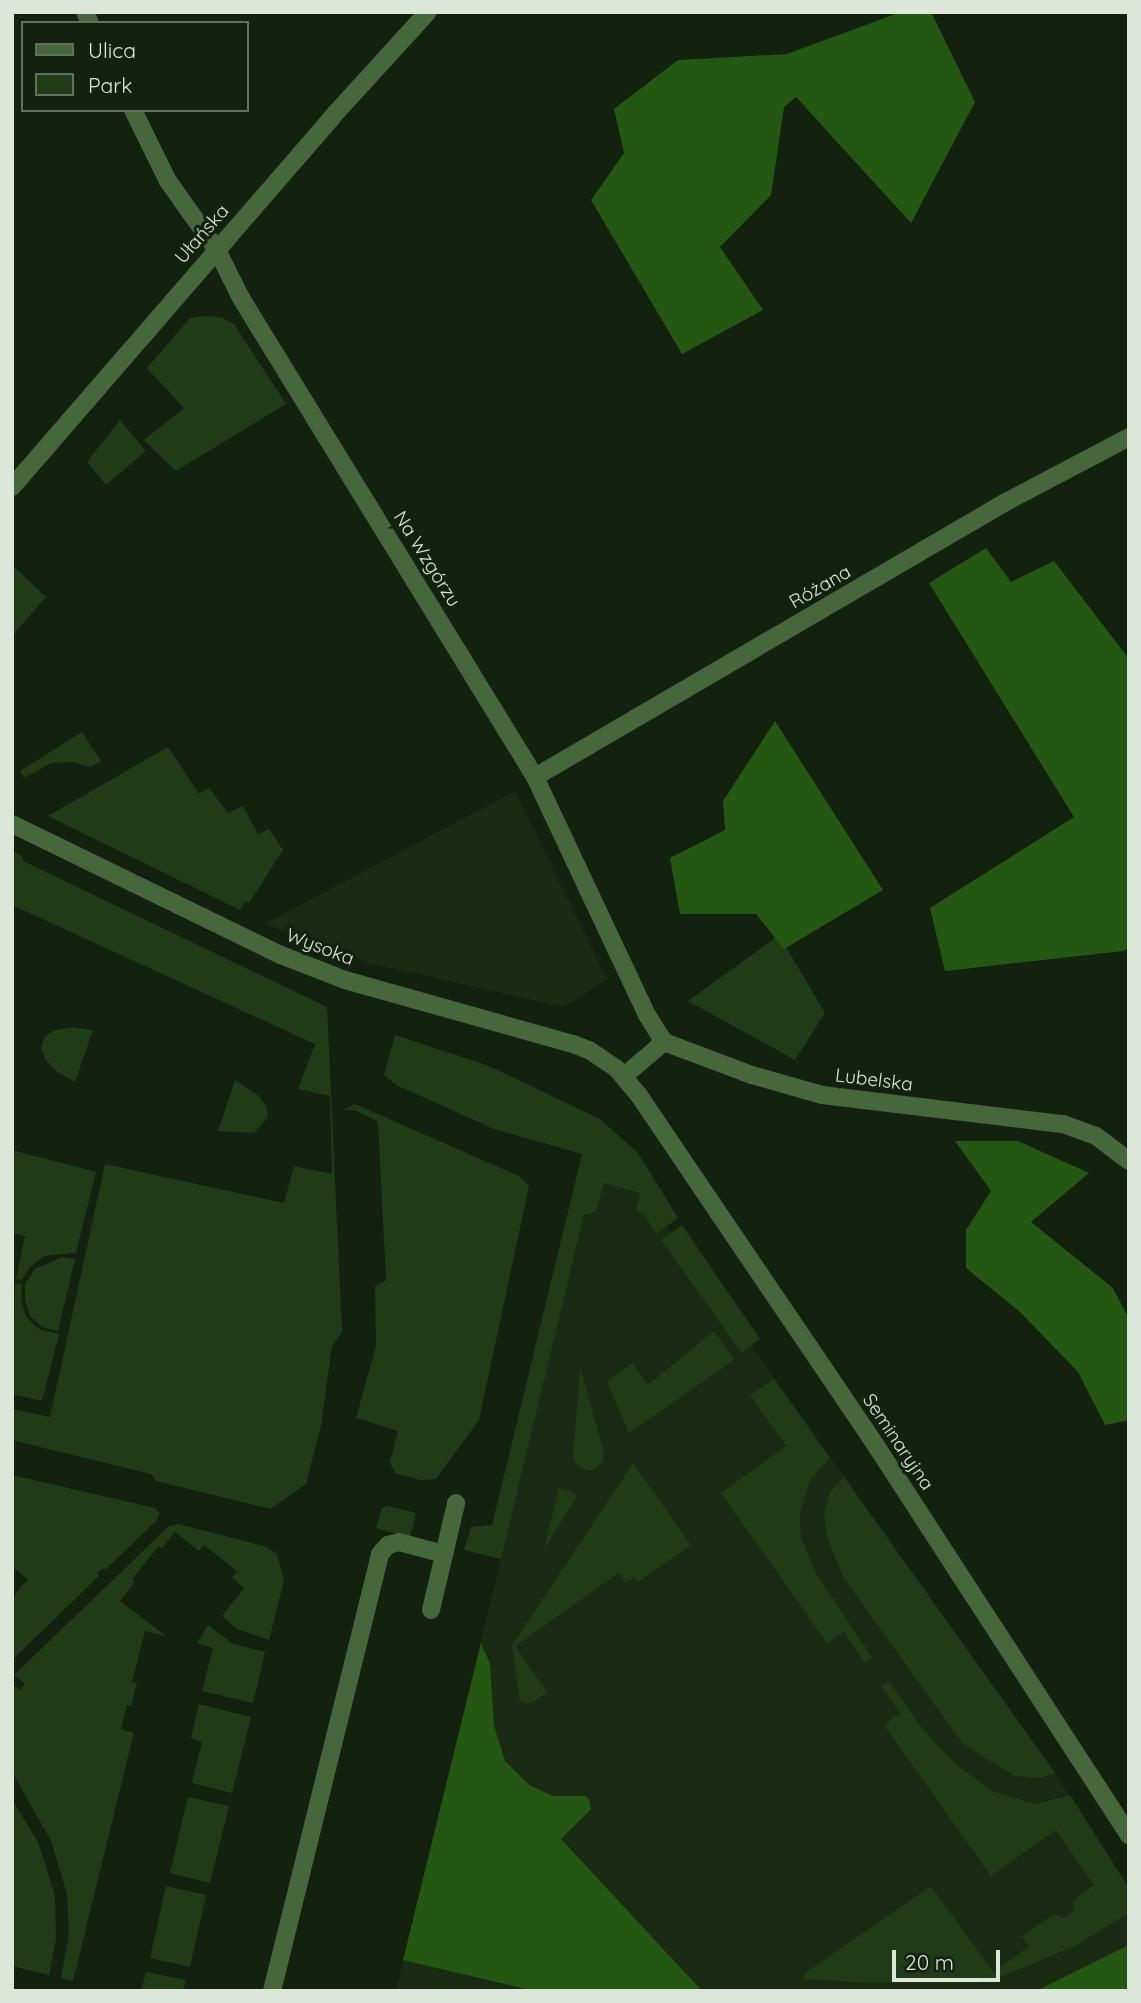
<!DOCTYPE html>
<html>
<head>
<meta charset="utf-8">
<style>
	body { margin:0 }
	#map { position:relative; width:1141px; height:2003px; overflow:hidden; background:#13220e; font-family:Quicksand,sans-serif }
	div>[style] { position:absolute }
	[style*='--x'] { left:calc(var(--x)*1px); top:calc(var(--y)*1px); width:calc(var(--w)*1px); rotate:calc(var(--a)*1deg) }
	.built>* { inset:0; background:#192c13 }
	.green>* { inset:0; background:#1f3c16 }
	.forest>* { inset:0; background:#245711 }
	.minor>* { height:18px; margin:-9px; padding:0 9px; transform-origin:9px; border-radius:9px; background:#45673b }
	span { translate:-50% -50%; white-space:nowrap; text-align:center; line-height:1.15; -webkit-text-stroke:7px #13220e; paint-order:stroke }
	.street-label { font-size:19px; color:#dce6d9 }
	.frame { position:absolute; inset:0; border:14px solid #dce6d9; pointer-events:none }
	.legend { position:absolute; left:21px; top:21px; width:228px; height:91px; box-sizing:border-box; background:#13220e; border:2px solid #63705f; margin:0; padding:9px 12px; list-style:none; font-size:21px; color:#dce6d9 }
	.legend li { display:flex; align-items:center; gap:14px; height:35px }
	.legend b { width:35px; border:2px solid #63705f }
	.scale { position:absolute; left:892px; top:1950px; width:108px; height:32px; box-sizing:border-box; border:4px solid #dce6d9; border-top:0; padding-left:9px; font-size:21px; line-height:24px; white-space:nowrap; color:#dce6d9; -webkit-text-stroke:5px #13220e; paint-order:stroke }
</style>
</head>
<body>
<div id="map">
	<div class="built">
		<div style="clip-path:polygon(515px 791px,607px 979px,564px 1007px,369px 963px,265px 924px)"></div>
		<div style="clip-path:polygon(603px 1137px,1055px 1773px,1129px 1888px,1129px 1991px,396px 1991px)"></div>
	</div>
	<div class="green">
		<div style="clip-path:polygon(203px 316px,221px 317px,234px 324px,286px 404px,176px 471px,144px 440px,184px 408px,147px 368px,190px 318px)"></div>
		<div style="clip-path:polygon(120px 420px,146px 451px,106px 485px,87px 462px)"></div>
		<div style="clip-path:polygon(12px 565px,46px 597px,12px 636px)"></div>
		<div style="clip-path:polygon(82px 732px,101px 761px,91px 767px,72px 762px,51px 763px,24px 778px,20px 771px)"></div>
		<div style="clip-path:polygon(168px 747px,199px 794px,209px 788px,228px 813px,243px 806px,258px 834px,269px 829px,283px 850px,249px 903px,245px 902px,240px 910px,48px 816px)"></div>
		<div style="clip-path:polygon(12px 851px,22px 856px,23px 861px,327px 1007px,342px 1332px,332px 1346px,321px 1426px,306px 1484px,270px 1509px,156px 1481px,151px 1474px,12px 1440px,12px 1409px,50px 1417px,105px 1164px,284px 1203px,294px 1166px,332px 1174px,330px 1096px,298px 1089px,315px 1044px,12px 905px)"></div>
		<div style="clip-path:polygon(779px 935px,825px 1013px,795px 1060px,688px 1001px)"></div>
		<div style="clip-path:polygon(71px 1027px,93px 1030px,75px 1082px,56px 1071px,46px 1060px,41px 1048px,45px 1036px,55px 1030px)"></div>
		<div style="clip-path:polygon(395px 1035px,489px 1066px,600px 1119px,638px 1153px,678px 1218px,656px 1234px,645px 1216px,636px 1210px,640px 1193px,604px 1183px,596px 1212px,584px 1215px,501px 1559px,464px 1550px,471px 1527px,492px 1525px,582px 1154px,494px 1129px,396px 1085px,384px 1075px)"></div>
		<div style="clip-path:polygon(235px 1080px,258px 1095px,267px 1107px,268px 1117px,254px 1133px,218px 1131px)"></div>
		<div style="clip-path:polygon(355px 1104px,519px 1176px,529px 1186px,479px 1420px,436px 1479px,420px 1480px,395px 1473px,390px 1462px,398px 1431px,356px 1418px,376px 1346px,375px 1286px,386px 1280px,378px 1122px,355px 1110px,343px 1110px)"></div>
		<div style="clip-path:polygon(12px 1150px,96px 1172px,76px 1253px,44px 1256px,30px 1267px,22px 1280px,16px 1279px,25px 1236px,12px 1233px)"></div>
		<div style="clip-path:polygon(682px 1225px,760px 1339px,742px 1353px,661px 1240px)"></div>
		<div style="clip-path:polygon(62px 1257px,75px 1259px,58px 1331px,42px 1327px,30px 1316px,25px 1301px,25px 1284px,35px 1269px)"></div>
		<div style="clip-path:polygon(15px 1283px,22px 1284px,21px 1299px,26px 1317px,39px 1329px,59px 1334px,42px 1401px,12px 1394px)"></div>
		<div style="clip-path:polygon(714px 1331px,734px 1360px,629px 1433px,607px 1382px,632px 1363px,648px 1385px)"></div>
		<div style="clip-path:polygon(580px 1367px,604px 1453px,603px 1462px,591px 1471px,580px 1468px,573px 1459px)"></div>
		<div style="clip-path:polygon(774px 1379px,830px 1458px,810px 1480px,800px 1512px,801px 1537px,815px 1571px,872px 1658px,865px 1663px,844px 1632px,827px 1643px,721px 1493px,786px 1446px,750px 1395px)"></div>
		<div style="clip-path:polygon(633px 1463px,691px 1545px,638px 1582px,634px 1577px,626px 1583px,619px 1573px,515px 1646px,547px 1692px,534px 1702px,525px 1704px,520px 1701px,512px 1645px)"></div>
		<div style="clip-path:polygon(12px 1475px,155px 1508px,160px 1513px,157px 1520px,105px 1570px,103px 1568px,97px 1573px,99px 1576px,12px 1660px,12px 1598px,28px 1579px,12px 1567px)"></div>
		<div style="clip-path:polygon(844px 1477px,1055px 1773px,1040px 1778px,1015px 1776px,963px 1744px,843px 1577px,827px 1537px,824px 1511px,830px 1492px)"></div>
		<div style="clip-path:polygon(559px 1488px,573px 1492px,577px 1497px,544px 1549px)"></div>
		<div style="clip-path:polygon(388px 1506px,416px 1513px,410px 1537px,376px 1528px,382px 1508px)"></div>
		<div style="clip-path:polygon(178px 1524px,264px 1546px,277px 1554px,284px 1581px,269px 1640px,237px 1629px,222px 1616px,244px 1588px,232px 1578px,237px 1571px,204px 1545px,199px 1551px,175px 1532px,162px 1548px,159px 1546px,132px 1579px,135px 1582px,120px 1601px,166px 1636px,145px 1631px,132px 1682px,137px 1683px,131px 1706px,127px 1705px,121px 1729px,134px 1733px,73px 1981px,61px 1978px,69px 1933px,67px 1894px,51px 1841px,12px 1772px,12px 1684px,20px 1690px,25px 1684px,14px 1675px,169px 1526px)"></div>
		<div style="clip-path:polygon(208px 1625px,233px 1644px,265px 1652px,253px 1703px,202px 1691px,213px 1648px,197px 1643px)"></div>
		<div style="clip-path:polygon(889px 1681px,919px 1725px,938px 1746px,957px 1765px,994px 1792px,1036px 1804px,1070px 1795px,1129px 1888px,1129px 1913px,1075px 1946px,1000px 1977px,976px 1983px,867px 1983px,805px 1979px,805px 1973px,931px 1886px,993px 1972px,1029px 1947px,1022px 1936px,1054px 1914px,1064px 1918px,1074px 1911px,1073px 1901px,1094px 1885px,1056px 1830px,991px 1876px,884px 1725px,900px 1713px,881px 1686px)"></div>
		<div style="clip-path:polygon(199px 1704px,251px 1717px,232px 1793px,192px 1783px,202px 1742px,191px 1738px)"></div>
		<div style="clip-path:polygon(188px 1797px,229px 1806px,210px 1883px,170px 1873px)"></div>
		<div style="clip-path:polygon(12px 1800px,38px 1842px,55px 1895px,56px 1939px,49px 1975px,12px 1966px)"></div>
		<div style="clip-path:polygon(166px 1886px,206px 1895px,190px 1967px,150px 1958px)"></div>
		<div style="clip-path:polygon(146px 1972px,186px 1980px,183px 1991px,141px 1991px)"></div>
	</div>
	<div class="forest">
		<div style="clip-path:polygon(901px 12px,931px 12px,975px 102px,911px 223px,796px 97px,784px 107px,771px 195px,720px 247px,763px 310px,682px 354px,591px 200px,624px 153px,614px 109px,678px 60px,787px 54px)"></div>
		<div style="clip-path:polygon(986px 548px,1011px 582px,1054px 561px,1129px 659px,1129px 948px,1123px 951px,945px 971px,930px 908px,1074px 817px,929px 583px)"></div>
		<div style="clip-path:polygon(775px 721px,883px 890px,784px 949px,756px 914px,680px 914px,670px 858px,725px 830px,723px 801px)"></div>
		<div style="clip-path:polygon(955px 1141px,1018px 1141px,1089px 1173px,1031px 1222px,1113px 1288px,1129px 1319px,1129px 1420px,1105px 1425px,1078px 1372px,1020px 1312px,966px 1268px,966px 1230px,991px 1191px)"></div>
		<div style="clip-path:polygon(481px 1643px,490px 1664px,494px 1726px,505px 1761px,529px 1785px,553px 1796px,585px 1796px,589px 1800px,591px 1809px,561px 1839px,702px 1991px,534px 1991px,403px 1960px)"></div>
		<div style="clip-path:polygon(1129px 1945px,1129px 1991px,1036px 1991px)"></div>
	</div>
	<div class="minor">
		<div style="--x:85;--y:12;--w:12;--a:66"></div>
		<div style="--x:133;--y:110;--w:79;--a:63.8"></div>
		<div style="--x:168;--y:181;--w:85;--a:54.6"></div>
		<div style="--x:217;--y:250;--w:54;--a:63.4"></div>
		<div style="--x:241;--y:298;--w:562;--a:58.46"></div>
		<div style="--x:535;--y:777;--w:263;--a:64.8"></div>
		<div style="--x:647;--y:1015;--w:32;--a:58"></div>
		<div style="--x:12;--y:487;--w:489;--a:-49.1"></div>
		<div style="--x:332;--y:117;--w:142;--a:-47.6"></div>
		<div style="--x:535;--y:777;--w:543;--a:-30.29"></div>
		<div style="--x:1004;--y:503;--w:141;--a:-27.8"></div>
		<div style="--x:12;--y:824;--w:299;--a:26"></div>
		<div style="--x:281;--y:955;--w:69;--a:21.3"></div>
		<div style="--x:345;--y:980;--w:237;--a:15.7"></div>
		<div style="--x:573;--y:1044;--w:17;--a:21"></div>
		<div style="--x:589;--y:1050;--w:32;--a:34"></div>
		<div style="--x:616;--y:1068;--w:34;--a:50"></div>
		<div style="--x:638;--y:1094;--w:415;--a:55.9"></div>
		<div style="--x:871;--y:1438;--w:474;--a:57"></div>
		<div style="--x:664;--y:1042;--w:94;--a:20.6"></div>
		<div style="--x:752;--y:1075;--w:73;--a:15.9"></div>
		<div style="--x:822;--y:1095;--w:243;--a:6.9"></div>
		<div style="--x:1063;--y:1124;--w:35;--a:20"></div>
		<div style="--x:1096;--y:1136;--w:41;--a:37.1"></div>
		<div style="--x:624;--y:1076;--w:52;--a:-40.4"></div>
		<div style="--x:431;--y:1610;--w:110;--a:-76.8"></div>
		<div style="--x:272;--y:1991;--w:450;--a:-76.1"></div>
		<div style="--x:380;--y:1554;--w:12;--a:-48"></div>
		<div style="--x:388;--y:1545;--w:11;--a:-15"></div>
		<div style="--x:399;--y:1542;--w:47;--a:14.9"></div>
	</div>
	<div class="street-label">
		<span style="left:202px;top:234px;rotate:-49deg">Ułańska</span>
		<span style="left:427px;top:559px;rotate:58deg">Na Wzgórzu</span>
		<span style="left:820px;top:587px;rotate:-30deg">Różana</span>
		<span style="left:320px;top:947px;rotate:21deg">Wysoka</span>
		<span style="left:874px;top:1080px;rotate:7deg">Lubelska</span>
		<span style="left:898px;top:1442px;rotate:56deg">Seminaryjna</span>
	</div>
	<div class="frame"></div>
	<ul class="legend">
	<li><b style="height:9px;background:#45673b"></b>Ulica</li>
	<li><b style="height:19px;background:#1f3c16"></b>Park</li>
	</ul>
	<div class="scale">20 m</div>
</div>
</body>
</html>
